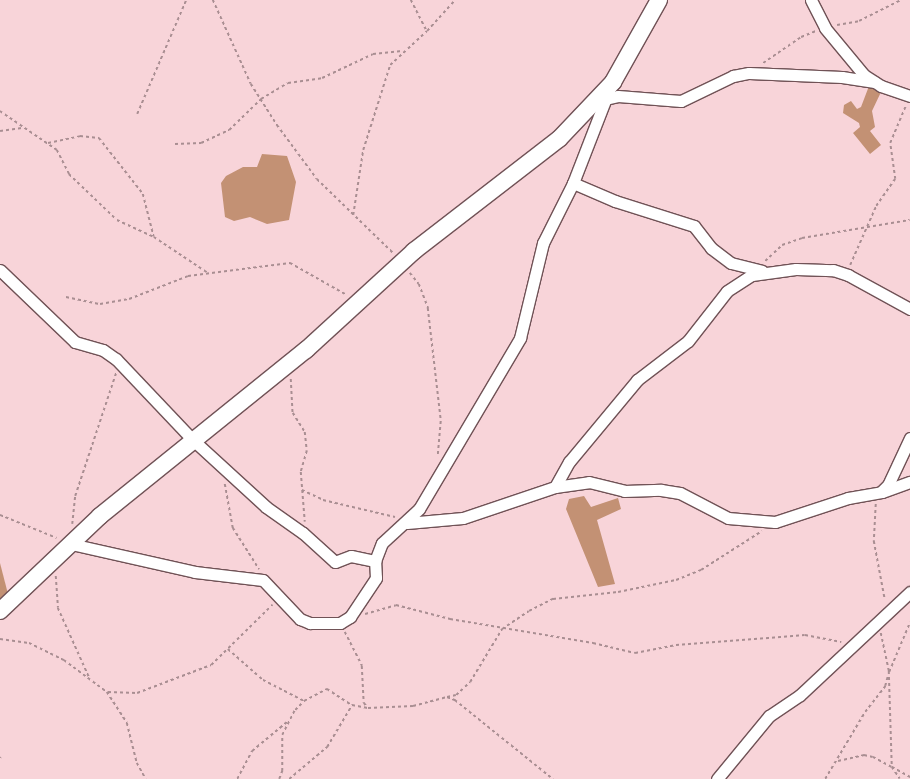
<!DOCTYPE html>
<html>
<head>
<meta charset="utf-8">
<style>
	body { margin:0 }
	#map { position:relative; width:910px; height:779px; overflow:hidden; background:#f8d4d9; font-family:"Roboto Condensed",sans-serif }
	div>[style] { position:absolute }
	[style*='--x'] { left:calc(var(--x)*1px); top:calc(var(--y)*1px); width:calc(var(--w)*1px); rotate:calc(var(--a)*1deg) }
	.forest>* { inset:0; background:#c39174 }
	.path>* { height:1.5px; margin-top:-0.75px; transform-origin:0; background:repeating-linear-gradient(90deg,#a98e92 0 3px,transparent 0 6px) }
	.roads { filter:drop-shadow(1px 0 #705256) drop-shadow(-1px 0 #705256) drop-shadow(0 1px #705256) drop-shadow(0 -1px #705256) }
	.street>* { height:11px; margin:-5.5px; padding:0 5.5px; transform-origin:5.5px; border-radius:5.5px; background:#fff }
	.secondary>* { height:16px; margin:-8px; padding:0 8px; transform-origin:8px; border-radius:8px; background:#fff }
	span { translate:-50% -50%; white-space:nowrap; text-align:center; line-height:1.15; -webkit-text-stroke:3px #f8d4d9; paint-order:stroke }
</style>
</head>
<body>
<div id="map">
	<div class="forest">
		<div style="clip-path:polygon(869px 86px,881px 92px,872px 111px,875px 127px,870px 131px,881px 145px,870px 154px,853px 133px,860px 127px,859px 123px,843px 113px,844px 105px,851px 101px,857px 109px,861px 107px)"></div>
		<div style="clip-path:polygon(262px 154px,287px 156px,296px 182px,289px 220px,267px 224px,250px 217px,234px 221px,225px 217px,221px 183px,226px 176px,243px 167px,257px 167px)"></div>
		<div style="clip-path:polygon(584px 496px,591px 507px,618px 498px,621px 509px,597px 520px,615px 584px,598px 587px,566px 509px,569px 499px)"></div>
		<div style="clip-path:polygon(0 563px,8px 594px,0 603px)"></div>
	</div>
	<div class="path">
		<div style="--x:213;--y:0;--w:92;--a:65.7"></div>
		<div style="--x:251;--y:84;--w:49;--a:57.6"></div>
		<div style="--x:277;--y:125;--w:67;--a:53.5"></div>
		<div style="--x:317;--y:179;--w:106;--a:44.2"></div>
		<div style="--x:411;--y:0;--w:35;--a:63"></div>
		<div style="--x:427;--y:31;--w:42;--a:-47.9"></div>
		<div style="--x:837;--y:25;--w:22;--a:-10"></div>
		<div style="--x:859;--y:21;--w:47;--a:-26.6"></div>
		<div style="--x:763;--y:63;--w:46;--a:-34.4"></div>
		<div style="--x:801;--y:37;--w:16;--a:-22"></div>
		<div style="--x:0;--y:111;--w:69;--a:34.4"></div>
		<div style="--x:57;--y:150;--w:27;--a:63"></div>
		<div style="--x:69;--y:174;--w:66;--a:43.8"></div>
		<div style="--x:117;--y:220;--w:41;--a:24.7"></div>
		<div style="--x:154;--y:237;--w:65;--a:33.7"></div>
		<div style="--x:137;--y:114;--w:124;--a:-66.7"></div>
		<div style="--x:0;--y:131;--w:22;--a:-8"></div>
		<div style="--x:48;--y:143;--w:33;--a:-12"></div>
		<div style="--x:80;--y:136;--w:19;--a:6"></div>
		<div style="--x:99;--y:138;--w:71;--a:51.8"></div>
		<div style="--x:143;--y:194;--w:44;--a:75.7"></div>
		<div style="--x:175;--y:144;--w:26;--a:-2"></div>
		<div style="--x:201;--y:143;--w:31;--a:-25"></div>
		<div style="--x:229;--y:130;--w:45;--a:-44.1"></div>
		<div style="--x:261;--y:99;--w:31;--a:-31"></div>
		<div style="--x:288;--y:83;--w:34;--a:-8"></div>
		<div style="--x:322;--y:78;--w:56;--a:-25.2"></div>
		<div style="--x:373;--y:54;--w:29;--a:-6"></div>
		<div style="--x:353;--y:215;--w:66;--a:-81.3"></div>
		<div style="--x:363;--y:150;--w:89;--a:-72.4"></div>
		<div style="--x:390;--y:65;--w:50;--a:-42.6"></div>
		<div style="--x:765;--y:261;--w:23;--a:-43"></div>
		<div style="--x:782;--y:245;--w:21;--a:-19"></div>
		<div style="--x:802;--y:238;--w:109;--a:-9.5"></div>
		<div style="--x:850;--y:265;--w:64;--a:-66.2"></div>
		<div style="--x:876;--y:206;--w:33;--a:-55"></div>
		<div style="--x:895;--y:179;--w:36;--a:-98"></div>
		<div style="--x:890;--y:143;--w:41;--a:-67.2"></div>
		<div style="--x:410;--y:273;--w:14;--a:51"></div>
		<div style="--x:419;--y:284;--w:26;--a:69"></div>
		<div style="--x:428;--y:308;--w:114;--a:83.4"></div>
		<div style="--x:441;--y:421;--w:34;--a:95"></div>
		<div style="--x:66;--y:297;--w:35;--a:12"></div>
		<div style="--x:100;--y:304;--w:29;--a:-10"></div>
		<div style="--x:129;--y:299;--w:63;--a:-21.3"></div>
		<div style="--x:188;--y:276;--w:103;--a:-7.3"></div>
		<div style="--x:290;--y:263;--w:65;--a:29.3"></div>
		<div style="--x:291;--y:379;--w:34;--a:87"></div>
		<div style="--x:293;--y:413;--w:22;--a:58"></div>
		<div style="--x:305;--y:432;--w:19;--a:84"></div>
		<div style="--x:307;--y:451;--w:22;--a:106"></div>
		<div style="--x:301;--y:472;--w:50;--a:85.4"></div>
		<div style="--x:225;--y:484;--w:45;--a:79.7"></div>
		<div style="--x:233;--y:528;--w:49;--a:57.6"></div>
		<div style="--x:302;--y:490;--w:23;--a:25"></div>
		<div style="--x:323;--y:500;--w:74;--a:13.3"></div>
		<div style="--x:876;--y:504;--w:37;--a:93"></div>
		<div style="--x:874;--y:541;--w:60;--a:79.4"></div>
		<div style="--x:0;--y:515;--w:61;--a:22"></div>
		<div style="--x:72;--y:524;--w:28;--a:-84"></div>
		<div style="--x:75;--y:496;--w:130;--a:-71.6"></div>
		<div style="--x:56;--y:576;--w:32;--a:86"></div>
		<div style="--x:58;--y:608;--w:76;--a:65.8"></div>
		<div style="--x:365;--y:614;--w:32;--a:-16"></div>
		<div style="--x:396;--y:605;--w:56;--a:14.5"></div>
		<div style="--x:450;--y:619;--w:145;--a:9.5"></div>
		<div style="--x:593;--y:643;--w:43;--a:13.4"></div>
		<div style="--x:635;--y:653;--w:42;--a:-11"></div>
		<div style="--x:676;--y:645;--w:129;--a:-4.4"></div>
		<div style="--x:805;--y:635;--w:37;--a:11"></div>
		<div style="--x:345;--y:632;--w:38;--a:63"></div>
		<div style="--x:362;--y:666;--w:37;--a:87"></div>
		<div style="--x:364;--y:703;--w:6;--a:51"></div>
		<div style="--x:368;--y:708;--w:45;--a:-2.5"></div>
		<div style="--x:413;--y:706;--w:35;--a:-15"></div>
		<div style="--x:447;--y:697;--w:9;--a:21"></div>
		<div style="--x:455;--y:700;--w:126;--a:38.9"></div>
		<div style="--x:881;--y:633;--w:39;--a:78"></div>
		<div style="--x:889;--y:671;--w:96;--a:88.2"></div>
		<div style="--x:892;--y:767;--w:21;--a:29"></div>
		<div style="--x:0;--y:639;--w:29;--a:8"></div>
		<div style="--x:29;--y:643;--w:39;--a:26"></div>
		<div style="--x:64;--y:660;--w:54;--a:36.7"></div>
		<div style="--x:107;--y:692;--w:37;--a:57"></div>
		<div style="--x:127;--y:723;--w:41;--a:76"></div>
		<div style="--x:137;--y:763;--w:18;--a:61"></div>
		<div style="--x:228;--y:649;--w:47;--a:41.5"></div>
		<div style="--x:263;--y:680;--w:46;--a:27.1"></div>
		<div style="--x:304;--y:701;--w:26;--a:-28"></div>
		<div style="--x:327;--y:689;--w:30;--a:33"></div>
		<div style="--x:352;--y:705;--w:16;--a:11"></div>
		<div style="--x:889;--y:672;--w:54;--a:-67.2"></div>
		<div style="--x:108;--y:692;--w:29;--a:2"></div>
		<div style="--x:137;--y:693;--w:79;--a:-20.7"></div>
		<div style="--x:211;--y:665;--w:86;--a:-44.5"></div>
		<div style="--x:447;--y:697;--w:9;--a:-13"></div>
		<div style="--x:456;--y:695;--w:19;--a:-43"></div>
		<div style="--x:470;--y:682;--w:62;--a:-58.9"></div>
		<div style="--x:502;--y:629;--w:32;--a:-34"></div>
		<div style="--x:529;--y:611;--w:27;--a:-27"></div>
		<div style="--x:553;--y:599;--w:65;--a:-6.1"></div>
		<div style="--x:618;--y:592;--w:59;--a:-11.7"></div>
		<div style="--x:676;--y:580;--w:27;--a:-22"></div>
		<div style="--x:701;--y:570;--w:72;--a:-32.6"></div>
		<div style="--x:0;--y:758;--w:1;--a:-45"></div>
		<div style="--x:838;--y:761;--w:27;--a:-13"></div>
		<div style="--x:864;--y:755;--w:9;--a:13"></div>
		<div style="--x:873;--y:757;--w:21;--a:28"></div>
		<div style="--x:892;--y:767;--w:14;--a:56"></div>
		<div style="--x:237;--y:779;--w:32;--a:-62"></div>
		<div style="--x:252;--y:751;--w:47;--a:-39.8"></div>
		<div style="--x:279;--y:779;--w:9;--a:-69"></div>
		<div style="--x:282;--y:771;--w:36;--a:-90"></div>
		<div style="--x:282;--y:735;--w:28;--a:-63"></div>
		<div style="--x:295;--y:710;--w:13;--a:-45"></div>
		<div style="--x:289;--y:779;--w:50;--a:-40.1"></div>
		<div style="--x:327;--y:747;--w:49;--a:-59.2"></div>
		<div style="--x:825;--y:779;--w:78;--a:-59.2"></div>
		<div style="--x:865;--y:712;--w:33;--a:-52"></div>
		<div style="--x:885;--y:686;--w:11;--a:-75"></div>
	</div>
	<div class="roads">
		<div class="street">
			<div style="--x:811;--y:0;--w:31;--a:63"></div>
			<div style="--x:825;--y:28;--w:61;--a:50.3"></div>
			<div style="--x:864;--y:75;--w:20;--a:33"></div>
			<div style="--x:881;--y:86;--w:31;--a:19"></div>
			<div style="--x:601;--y:100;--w:17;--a:-13"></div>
			<div style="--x:618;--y:96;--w:63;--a:4.5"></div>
			<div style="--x:681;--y:101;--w:58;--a:-25.7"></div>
			<div style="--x:733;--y:76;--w:16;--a:-11"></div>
			<div style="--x:749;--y:73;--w:93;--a:2.5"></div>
			<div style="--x:842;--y:77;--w:33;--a:9"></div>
			<div style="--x:573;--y:183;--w:46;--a:23.2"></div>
			<div style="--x:615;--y:201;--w:83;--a:17.6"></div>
			<div style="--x:694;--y:226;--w:28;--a:52"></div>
			<div style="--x:711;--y:248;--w:25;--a:37"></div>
			<div style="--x:731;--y:263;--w:32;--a:14"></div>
			<div style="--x:0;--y:270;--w:104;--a:43.8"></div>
			<div style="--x:75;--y:342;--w:29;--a:16"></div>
			<div style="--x:103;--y:350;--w:16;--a:35"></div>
			<div style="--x:116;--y:359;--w:112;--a:46.5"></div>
			<div style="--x:193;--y:440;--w:99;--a:42.5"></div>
			<div style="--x:266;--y:507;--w:45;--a:35.1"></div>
			<div style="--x:303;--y:533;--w:43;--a:42.2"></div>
			<div style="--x:335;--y:562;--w:17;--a:-21"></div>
			<div style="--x:351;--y:556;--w:25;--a:12"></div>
			<div style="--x:555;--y:487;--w:34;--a:-8"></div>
			<div style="--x:589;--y:482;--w:36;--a:14"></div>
			<div style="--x:624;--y:491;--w:37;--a:-2"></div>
			<div style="--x:661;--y:490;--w:19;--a:9"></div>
			<div style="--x:680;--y:493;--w:54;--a:27.5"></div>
			<div style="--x:728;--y:518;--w:47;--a:4.9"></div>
			<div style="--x:775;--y:522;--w:77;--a:-18.2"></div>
			<div style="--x:848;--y:498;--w:34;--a:-10"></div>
			<div style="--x:881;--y:492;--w:10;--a:-45"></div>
			<div style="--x:888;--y:485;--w:52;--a:-64.9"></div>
			<div style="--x:882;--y:492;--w:30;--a:-20"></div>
			<div style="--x:407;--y:523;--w:56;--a:-5.1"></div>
			<div style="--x:463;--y:518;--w:97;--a:-18.6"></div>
			<div style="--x:555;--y:487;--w:29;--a:-61"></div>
			<div style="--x:569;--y:462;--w:107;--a:-50.3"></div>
			<div style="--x:637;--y:380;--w:64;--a:-37.4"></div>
			<div style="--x:688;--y:341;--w:63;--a:-52"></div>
			<div style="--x:727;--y:291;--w:30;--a:-33"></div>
			<div style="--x:752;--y:275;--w:44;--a:-7.8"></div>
			<div style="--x:796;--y:269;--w:37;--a:2"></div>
			<div style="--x:833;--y:270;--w:16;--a:18"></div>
			<div style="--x:848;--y:275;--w:71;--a:28.7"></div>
			<div style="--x:71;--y:544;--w:127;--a:12.7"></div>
			<div style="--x:195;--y:572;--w:68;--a:6.7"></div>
			<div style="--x:263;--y:580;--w:54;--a:46.5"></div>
			<div style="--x:300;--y:619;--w:11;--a:22"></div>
			<div style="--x:310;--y:623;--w:30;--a:0"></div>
			<div style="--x:340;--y:623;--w:12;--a:-31"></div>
			<div style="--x:350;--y:617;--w:47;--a:-56.3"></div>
			<div style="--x:376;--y:578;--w:17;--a:-93"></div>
			<div style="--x:375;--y:561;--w:19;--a:-69"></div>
			<div style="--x:382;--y:543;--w:50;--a:-42.6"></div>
			<div style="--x:419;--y:509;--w:199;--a:-59.4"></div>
			<div style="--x:520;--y:338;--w:98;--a:-76.4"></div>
			<div style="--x:543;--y:243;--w:67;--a:-63.4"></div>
			<div style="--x:573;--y:183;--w:100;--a:-68.8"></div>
			<div style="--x:717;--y:779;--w:82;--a:-50.5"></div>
			<div style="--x:769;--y:716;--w:37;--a:-34"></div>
			<div style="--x:800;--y:695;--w:151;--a:-43.1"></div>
		</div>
		<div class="secondary">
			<div style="--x:0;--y:611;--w:138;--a:-43.5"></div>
			<div style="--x:100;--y:516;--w:265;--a:-38.9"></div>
			<div style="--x:306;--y:350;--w:147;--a:-42.5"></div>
			<div style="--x:414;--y:251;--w:183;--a:-37.7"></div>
			<div style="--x:559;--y:139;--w:79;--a:-46.5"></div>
			<div style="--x:613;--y:82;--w:94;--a:-60.7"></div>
		</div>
	</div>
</div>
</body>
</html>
